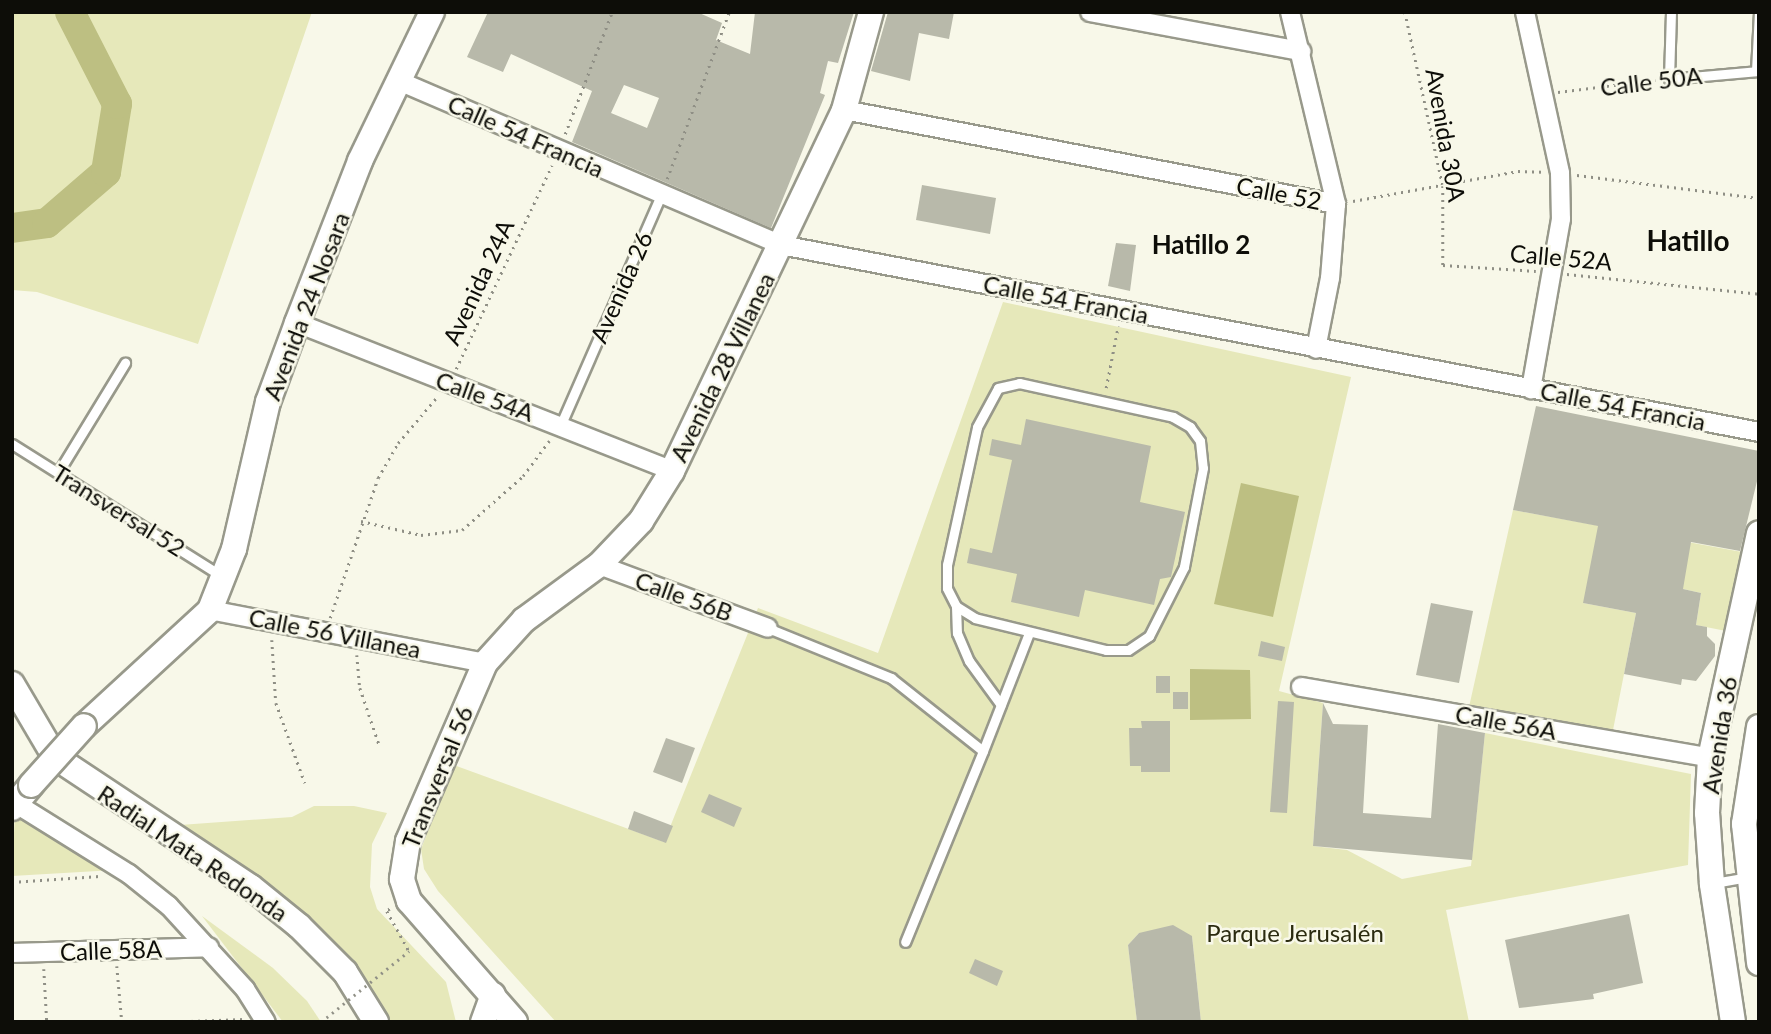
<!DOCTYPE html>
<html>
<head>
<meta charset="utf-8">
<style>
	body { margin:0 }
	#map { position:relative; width:1771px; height:1034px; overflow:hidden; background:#f8f8e9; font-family:Lato,sans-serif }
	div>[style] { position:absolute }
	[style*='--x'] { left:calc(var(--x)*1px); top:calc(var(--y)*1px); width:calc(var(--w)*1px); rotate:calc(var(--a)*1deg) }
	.green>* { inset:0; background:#e6e8ba }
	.water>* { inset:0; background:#bdbf82 }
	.river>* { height:30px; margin:-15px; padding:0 15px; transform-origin:15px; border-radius:15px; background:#bdbf82 }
	.building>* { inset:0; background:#b8b9aa }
	.path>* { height:2.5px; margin-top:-1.25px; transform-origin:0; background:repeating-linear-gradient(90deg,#8f8f85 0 2px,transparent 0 7px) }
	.roads { filter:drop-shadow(2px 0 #98998b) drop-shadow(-2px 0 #98998b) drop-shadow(0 2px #98998b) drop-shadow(0 -2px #98998b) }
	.lane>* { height:9px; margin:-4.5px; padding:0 4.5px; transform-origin:4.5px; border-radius:4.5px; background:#fff }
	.street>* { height:18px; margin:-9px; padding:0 9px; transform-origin:9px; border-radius:9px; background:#fff }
	.secondary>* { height:24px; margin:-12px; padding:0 12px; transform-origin:12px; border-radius:12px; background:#fff }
	.path-bridge>* { height:2.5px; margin-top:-1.25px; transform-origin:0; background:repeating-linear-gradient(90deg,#8f8f85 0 2px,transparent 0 7px) }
	.bridges { filter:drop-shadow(2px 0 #98998b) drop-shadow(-2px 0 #98998b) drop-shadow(0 2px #98998b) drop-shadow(0 -2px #98998b) }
	.secondary-bridge>* { height:24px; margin:-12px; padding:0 12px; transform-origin:12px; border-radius:12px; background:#fff }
	span { translate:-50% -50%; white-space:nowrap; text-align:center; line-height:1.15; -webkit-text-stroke:5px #f8f8e9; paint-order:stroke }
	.street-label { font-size:24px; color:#0d0d08 }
	.park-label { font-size:24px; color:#2b2b10 }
	.neighbourhood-label { font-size:26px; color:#0d0d08; font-weight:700 }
	.quarter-label { font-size:28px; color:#0d0d08; font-weight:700 }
	.frame { position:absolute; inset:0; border:14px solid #0d0d08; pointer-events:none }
</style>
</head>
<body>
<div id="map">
	<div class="green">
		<div style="clip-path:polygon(12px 12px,312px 12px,198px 344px,37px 292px,12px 290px)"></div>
		<div style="clip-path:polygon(1003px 302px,1351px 377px,1279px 691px,1323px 703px,1313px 846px,1347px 850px,1402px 879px,1471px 866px,1485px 733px,1691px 774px,1688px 865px,1446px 910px,1469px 1022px,1201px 1022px,1192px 936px,1139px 933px,1128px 945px,1137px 1022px,556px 1022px,438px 891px,424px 869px,421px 849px,451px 764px,664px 842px,758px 608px,878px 653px)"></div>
		<div style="clip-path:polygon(1513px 510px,1742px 552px,1726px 631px,1696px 625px,1701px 593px,1683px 589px,1583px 603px,1636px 613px,1613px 730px,1469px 707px)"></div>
		<div style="clip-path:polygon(314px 806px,354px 806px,387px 813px,372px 844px,370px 887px,377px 909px,446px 982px,456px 1022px,377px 1022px,338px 962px,166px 826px,292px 817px)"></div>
		<div style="clip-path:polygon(15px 812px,115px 870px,12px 876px)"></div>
		<div style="clip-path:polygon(202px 916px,273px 968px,307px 1001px,321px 1022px,283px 1022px)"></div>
	</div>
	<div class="water">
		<div style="clip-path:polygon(1241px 483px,1299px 496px,1273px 617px,1214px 604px)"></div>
		<div style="clip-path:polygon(1190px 669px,1250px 670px,1251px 719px,1190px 720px)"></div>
	</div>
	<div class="river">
		<div style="--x:12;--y:228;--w:35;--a:-8"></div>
		<div style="--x:47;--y:223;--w:78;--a:-40.8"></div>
		<div style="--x:106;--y:172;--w:69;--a:-80.8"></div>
		<div style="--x:117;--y:104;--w:103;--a:-117.1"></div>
	</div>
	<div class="building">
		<div style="clip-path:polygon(evenodd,488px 12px,697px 12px,722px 23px,716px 40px,750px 54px,755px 12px,854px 12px,838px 63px,828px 61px,820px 93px,825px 95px,771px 228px,572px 142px,592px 91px,511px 54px,503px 72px,467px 57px,488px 12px,624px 85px,659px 98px,647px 128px,611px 113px,624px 85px)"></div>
		<div style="clip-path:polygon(888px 12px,954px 12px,949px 39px,919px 33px,910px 81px,871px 71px)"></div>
		<div style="clip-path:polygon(922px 185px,996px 198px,990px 234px,916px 220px)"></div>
		<div style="clip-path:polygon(1116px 243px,1136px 245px,1130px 291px,1108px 286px)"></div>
		<div style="clip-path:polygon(1536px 406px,1759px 451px,1759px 473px,1740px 551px,1691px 542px,1683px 589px,1701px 593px,1696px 625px,1707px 627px,1707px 636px,1715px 644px,1715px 656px,1696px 681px,1682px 679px,1681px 685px,1624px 674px,1636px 613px,1583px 603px,1598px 526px,1513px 510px)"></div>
		<div style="clip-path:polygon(1026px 419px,1151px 446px,1140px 502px,1185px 512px,1171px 577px,1160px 579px,1154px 605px,1085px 590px,1079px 617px,1011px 602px,1017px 574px,967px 563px,970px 548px,992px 553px,1012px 460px,989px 455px,992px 439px,1021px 445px)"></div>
		<div style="clip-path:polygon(1431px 603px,1473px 611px,1459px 683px,1416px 675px)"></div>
		<div style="clip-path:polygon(1261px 641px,1285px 647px,1282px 661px,1258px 656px)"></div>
		<div style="clip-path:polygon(1156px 676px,1170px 676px,1170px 693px,1156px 693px)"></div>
		<div style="clip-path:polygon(1173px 692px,1188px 692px,1188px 709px,1173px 709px)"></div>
		<div style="clip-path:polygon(1278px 701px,1294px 702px,1287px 813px,1270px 812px)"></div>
		<div style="clip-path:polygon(1323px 703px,1333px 724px,1368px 725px,1363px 813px,1431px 818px,1438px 724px,1485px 733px,1472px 860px,1313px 846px)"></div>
		<div style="clip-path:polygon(1141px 721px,1170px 721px,1170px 772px,1141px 772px,1141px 766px,1130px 766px,1129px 728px,1142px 728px)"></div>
		<div style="clip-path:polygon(666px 738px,695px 748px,682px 783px,653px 772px)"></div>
		<div style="clip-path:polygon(709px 794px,742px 808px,734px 827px,701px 812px)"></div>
		<div style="clip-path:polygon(634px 811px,673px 826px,666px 843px,628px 829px)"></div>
		<div style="clip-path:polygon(1629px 914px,1643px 983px,1593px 994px,1594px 999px,1519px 1008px,1505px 940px)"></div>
		<div style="clip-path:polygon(1173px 925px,1192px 936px,1201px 1022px,1137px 1022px,1128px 945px,1139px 933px)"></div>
		<div style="clip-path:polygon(975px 959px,1003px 971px,997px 986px,969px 973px)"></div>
	</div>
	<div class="path">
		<div style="--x:1405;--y:12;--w:178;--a:77.7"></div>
		<div style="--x:1443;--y:186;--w:79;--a:90"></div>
		<div style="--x:1443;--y:265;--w:93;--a:3.7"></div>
		<div style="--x:1558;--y:92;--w:98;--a:-7.1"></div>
		<div style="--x:565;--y:134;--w:131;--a:-68.9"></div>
		<div style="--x:1577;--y:175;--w:183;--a:7.2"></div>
		<div style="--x:667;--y:179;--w:178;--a:-69.6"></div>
		<div style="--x:1353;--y:201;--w:168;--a:-10.3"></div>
		<div style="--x:1518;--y:171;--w:25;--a:2"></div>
		<div style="--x:1567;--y:274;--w:193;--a:5.9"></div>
		<div style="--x:456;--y:369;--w:225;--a:-64.8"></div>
		<div style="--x:1106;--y:388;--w:63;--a:-79"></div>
		<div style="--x:361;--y:521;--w:62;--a:13.1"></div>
		<div style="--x:421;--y:535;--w:41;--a:-7"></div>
		<div style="--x:462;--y:530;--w:81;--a:-41.5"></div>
		<div style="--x:523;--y:476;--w:44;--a:-53.4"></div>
		<div style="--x:330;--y:618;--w:148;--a:-71.1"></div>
		<div style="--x:378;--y:478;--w:40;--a:-60.3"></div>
		<div style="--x:398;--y:443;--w:60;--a:-49.7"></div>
		<div style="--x:272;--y:640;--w:63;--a:86.4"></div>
		<div style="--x:276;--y:703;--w:85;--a:70.1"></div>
		<div style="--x:357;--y:655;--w:33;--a:85"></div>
		<div style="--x:360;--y:688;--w:62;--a:71.3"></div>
		<div style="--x:12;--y:882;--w:88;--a:-3.9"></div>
		<div style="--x:390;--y:909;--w:4;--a:146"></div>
		<div style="--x:387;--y:911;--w:46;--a:61.2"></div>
		<div style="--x:117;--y:966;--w:56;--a:84.9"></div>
		<div style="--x:44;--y:969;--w:53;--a:86.8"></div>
		<div style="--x:163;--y:1022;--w:81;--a:-2.1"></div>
	</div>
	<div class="roads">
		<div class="lane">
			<div style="--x:1671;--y:12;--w:67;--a:91.7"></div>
			<div style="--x:1669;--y:79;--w:90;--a:-5.1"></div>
			<div style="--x:1756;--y:71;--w:59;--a:-87.1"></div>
			<div style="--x:1019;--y:383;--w:158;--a:12.4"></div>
			<div style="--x:1173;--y:417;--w:20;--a:30"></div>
			<div style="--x:1190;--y:427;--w:17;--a:54"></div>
			<div style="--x:1200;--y:441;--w:27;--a:84"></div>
			<div style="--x:1203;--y:468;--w:101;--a:100.9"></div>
			<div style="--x:1184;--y:567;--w:77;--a:116.9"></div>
			<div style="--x:1149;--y:636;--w:25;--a:146"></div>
			<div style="--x:1128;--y:650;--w:22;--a:180"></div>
			<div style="--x:1106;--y:650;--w:135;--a:-166.3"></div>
			<div style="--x:975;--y:618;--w:22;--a:-148"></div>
			<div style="--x:956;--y:606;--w:20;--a:-117"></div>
			<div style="--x:947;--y:588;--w:23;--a:-90"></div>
			<div style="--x:947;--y:565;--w:141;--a:-77.7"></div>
			<div style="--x:977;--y:427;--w:44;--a:-61.7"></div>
			<div style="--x:998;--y:388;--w:22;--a:-13"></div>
			<div style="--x:561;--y:424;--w:250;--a:-66.4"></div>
			<div style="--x:12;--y:444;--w:246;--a:32.2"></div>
			<div style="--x:59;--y:471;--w:127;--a:-58.6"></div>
			<div style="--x:956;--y:606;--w:27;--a:88"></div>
			<div style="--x:957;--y:633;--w:30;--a:67"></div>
			<div style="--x:969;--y:661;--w:54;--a:54"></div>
			<div style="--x:768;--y:628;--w:133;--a:22.1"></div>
			<div style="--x:891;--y:678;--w:117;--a:38.4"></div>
			<div style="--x:983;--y:751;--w:206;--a:112.2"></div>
			<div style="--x:983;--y:751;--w:127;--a:-68.7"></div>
			<div style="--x:1714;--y:883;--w:34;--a:-10"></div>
		</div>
		<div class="street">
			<div style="--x:1090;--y:12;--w:215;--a:10.5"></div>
			<div style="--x:1290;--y:12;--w:197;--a:76.5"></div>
			<div style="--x:1336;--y:204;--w:74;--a:94.6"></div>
			<div style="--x:1330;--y:278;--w:72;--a:101.2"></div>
			<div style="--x:1525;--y:12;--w:165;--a:77.7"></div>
			<div style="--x:1560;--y:173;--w:46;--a:88.8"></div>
			<div style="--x:1561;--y:219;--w:173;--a:100"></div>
			<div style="--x:399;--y:81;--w:416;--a:23.2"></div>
			<div style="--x:781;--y:245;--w:996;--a:10.82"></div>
			<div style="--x:844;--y:110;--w:501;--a:10.82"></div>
			<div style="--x:297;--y:323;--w:403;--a:21.5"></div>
			<div style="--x:599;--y:565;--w:180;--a:20.4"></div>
			<div style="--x:210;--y:610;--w:280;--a:10.9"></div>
			<div style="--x:1301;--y:687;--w:415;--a:9.8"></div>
			<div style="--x:15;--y:803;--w:134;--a:31.9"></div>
			<div style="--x:129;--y:874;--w:51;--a:38.7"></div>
			<div style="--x:169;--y:906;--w:113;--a:47.5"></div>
			<div style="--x:245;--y:989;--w:39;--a:58"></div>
			<div style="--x:12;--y:953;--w:197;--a:-1.7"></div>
		</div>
		<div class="secondary">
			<div style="--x:12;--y:684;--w:85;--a:59.5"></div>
			<div style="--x:55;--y:757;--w:235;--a:33.6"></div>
			<div style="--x:251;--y:887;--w:62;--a:39.1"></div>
			<div style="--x:299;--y:926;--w:65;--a:45"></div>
			<div style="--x:345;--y:972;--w:59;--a:58.2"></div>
			<div style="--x:84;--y:726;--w:171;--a:-42.6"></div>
			<div style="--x:210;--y:610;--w:66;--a:-68.5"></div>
			<div style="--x:234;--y:549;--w:151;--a:-77"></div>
			<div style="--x:268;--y:402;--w:84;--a:-69.8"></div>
			<div style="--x:297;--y:323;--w:174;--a:-68.7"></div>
			<div style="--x:360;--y:161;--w:165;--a:-64.2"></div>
			<div style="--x:1759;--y:727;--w:98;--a:98.8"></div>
			<div style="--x:1744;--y:824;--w:140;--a:83.8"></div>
			<div style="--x:12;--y:808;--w:30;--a:-50"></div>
			<div style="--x:483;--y:1022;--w:29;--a:-70"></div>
			<div style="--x:515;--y:1022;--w:161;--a:-131.2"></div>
			<div style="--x:409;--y:901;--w:23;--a:-108"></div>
			<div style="--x:402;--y:879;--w:38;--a:-81"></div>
			<div style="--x:408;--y:841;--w:194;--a:-66.6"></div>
			<div style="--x:485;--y:663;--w:58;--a:-47.8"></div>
			<div style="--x:524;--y:620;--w:93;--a:-36.3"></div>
			<div style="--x:599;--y:565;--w:61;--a:-46.3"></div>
			<div style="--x:641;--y:521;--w:59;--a:-58.2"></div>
			<div style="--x:672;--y:471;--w:400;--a:-64.5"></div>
			<div style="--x:844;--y:110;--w:102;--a:-74.6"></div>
			<div style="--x:1733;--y:1022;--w:140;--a:-98.7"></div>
			<div style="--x:1712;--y:884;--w:71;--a:-94"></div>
			<div style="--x:1707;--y:813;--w:55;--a:-86.9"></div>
			<div style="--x:1710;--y:758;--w:230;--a:-77.7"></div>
		</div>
	</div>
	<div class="path-bridge">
		<div style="--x:321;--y:1022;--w:113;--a:-38.9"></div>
	</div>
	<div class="bridges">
		<div class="secondary-bridge">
			<div style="--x:31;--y:785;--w:79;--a:-48.1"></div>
		</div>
	</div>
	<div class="street-label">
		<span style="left:1651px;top:81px;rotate:-7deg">Calle 50A</span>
		<span style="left:1446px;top:135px;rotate:80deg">Avenida 30A</span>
		<span style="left:526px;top:136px;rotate:24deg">Calle 54 Francia</span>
		<span style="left:1279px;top:193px;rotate:11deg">Calle 52</span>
		<span style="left:1561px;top:257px;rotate:5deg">Calle 52A</span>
		<span style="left:478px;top:282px;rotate:-65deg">Avenida 24A</span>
		<span style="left:621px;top:287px;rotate:-66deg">Avenida 26</span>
		<span style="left:1066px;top:299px;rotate:11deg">Calle 54 Francia</span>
		<span style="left:306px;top:306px;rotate:-69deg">Avenida 24 Nosara</span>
		<span style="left:722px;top:367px;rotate:-64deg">Avenida 28 Villanea</span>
		<span style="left:485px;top:396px;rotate:20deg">Calle 54A</span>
		<span style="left:1623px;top:406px;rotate:11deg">Calle 54 Francia</span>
		<span style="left:119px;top:510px;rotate:32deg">Transversal 52</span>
		<span style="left:684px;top:596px;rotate:20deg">Calle 56B</span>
		<span style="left:335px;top:633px;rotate:11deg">Calle 56 Villanea</span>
		<span style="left:1506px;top:722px;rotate:10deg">Calle 56A</span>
		<span style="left:1719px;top:735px;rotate:-81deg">Avenida 36</span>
		<span style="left:437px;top:777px;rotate:-68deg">Transversal 56</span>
		<span style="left:193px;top:853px;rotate:34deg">Radial Mata Redonda</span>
		<span style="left:111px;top:950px;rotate:-2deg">Calle 58A</span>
	</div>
	<div class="park-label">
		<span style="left:1295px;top:933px">Parque Jerusalén</span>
	</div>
	<div class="neighbourhood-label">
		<span style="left:1201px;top:245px">Hatillo 2</span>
	</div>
	<div class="quarter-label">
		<span style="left:1688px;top:240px">Hatillo</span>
	</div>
	<div class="frame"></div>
</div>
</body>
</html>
